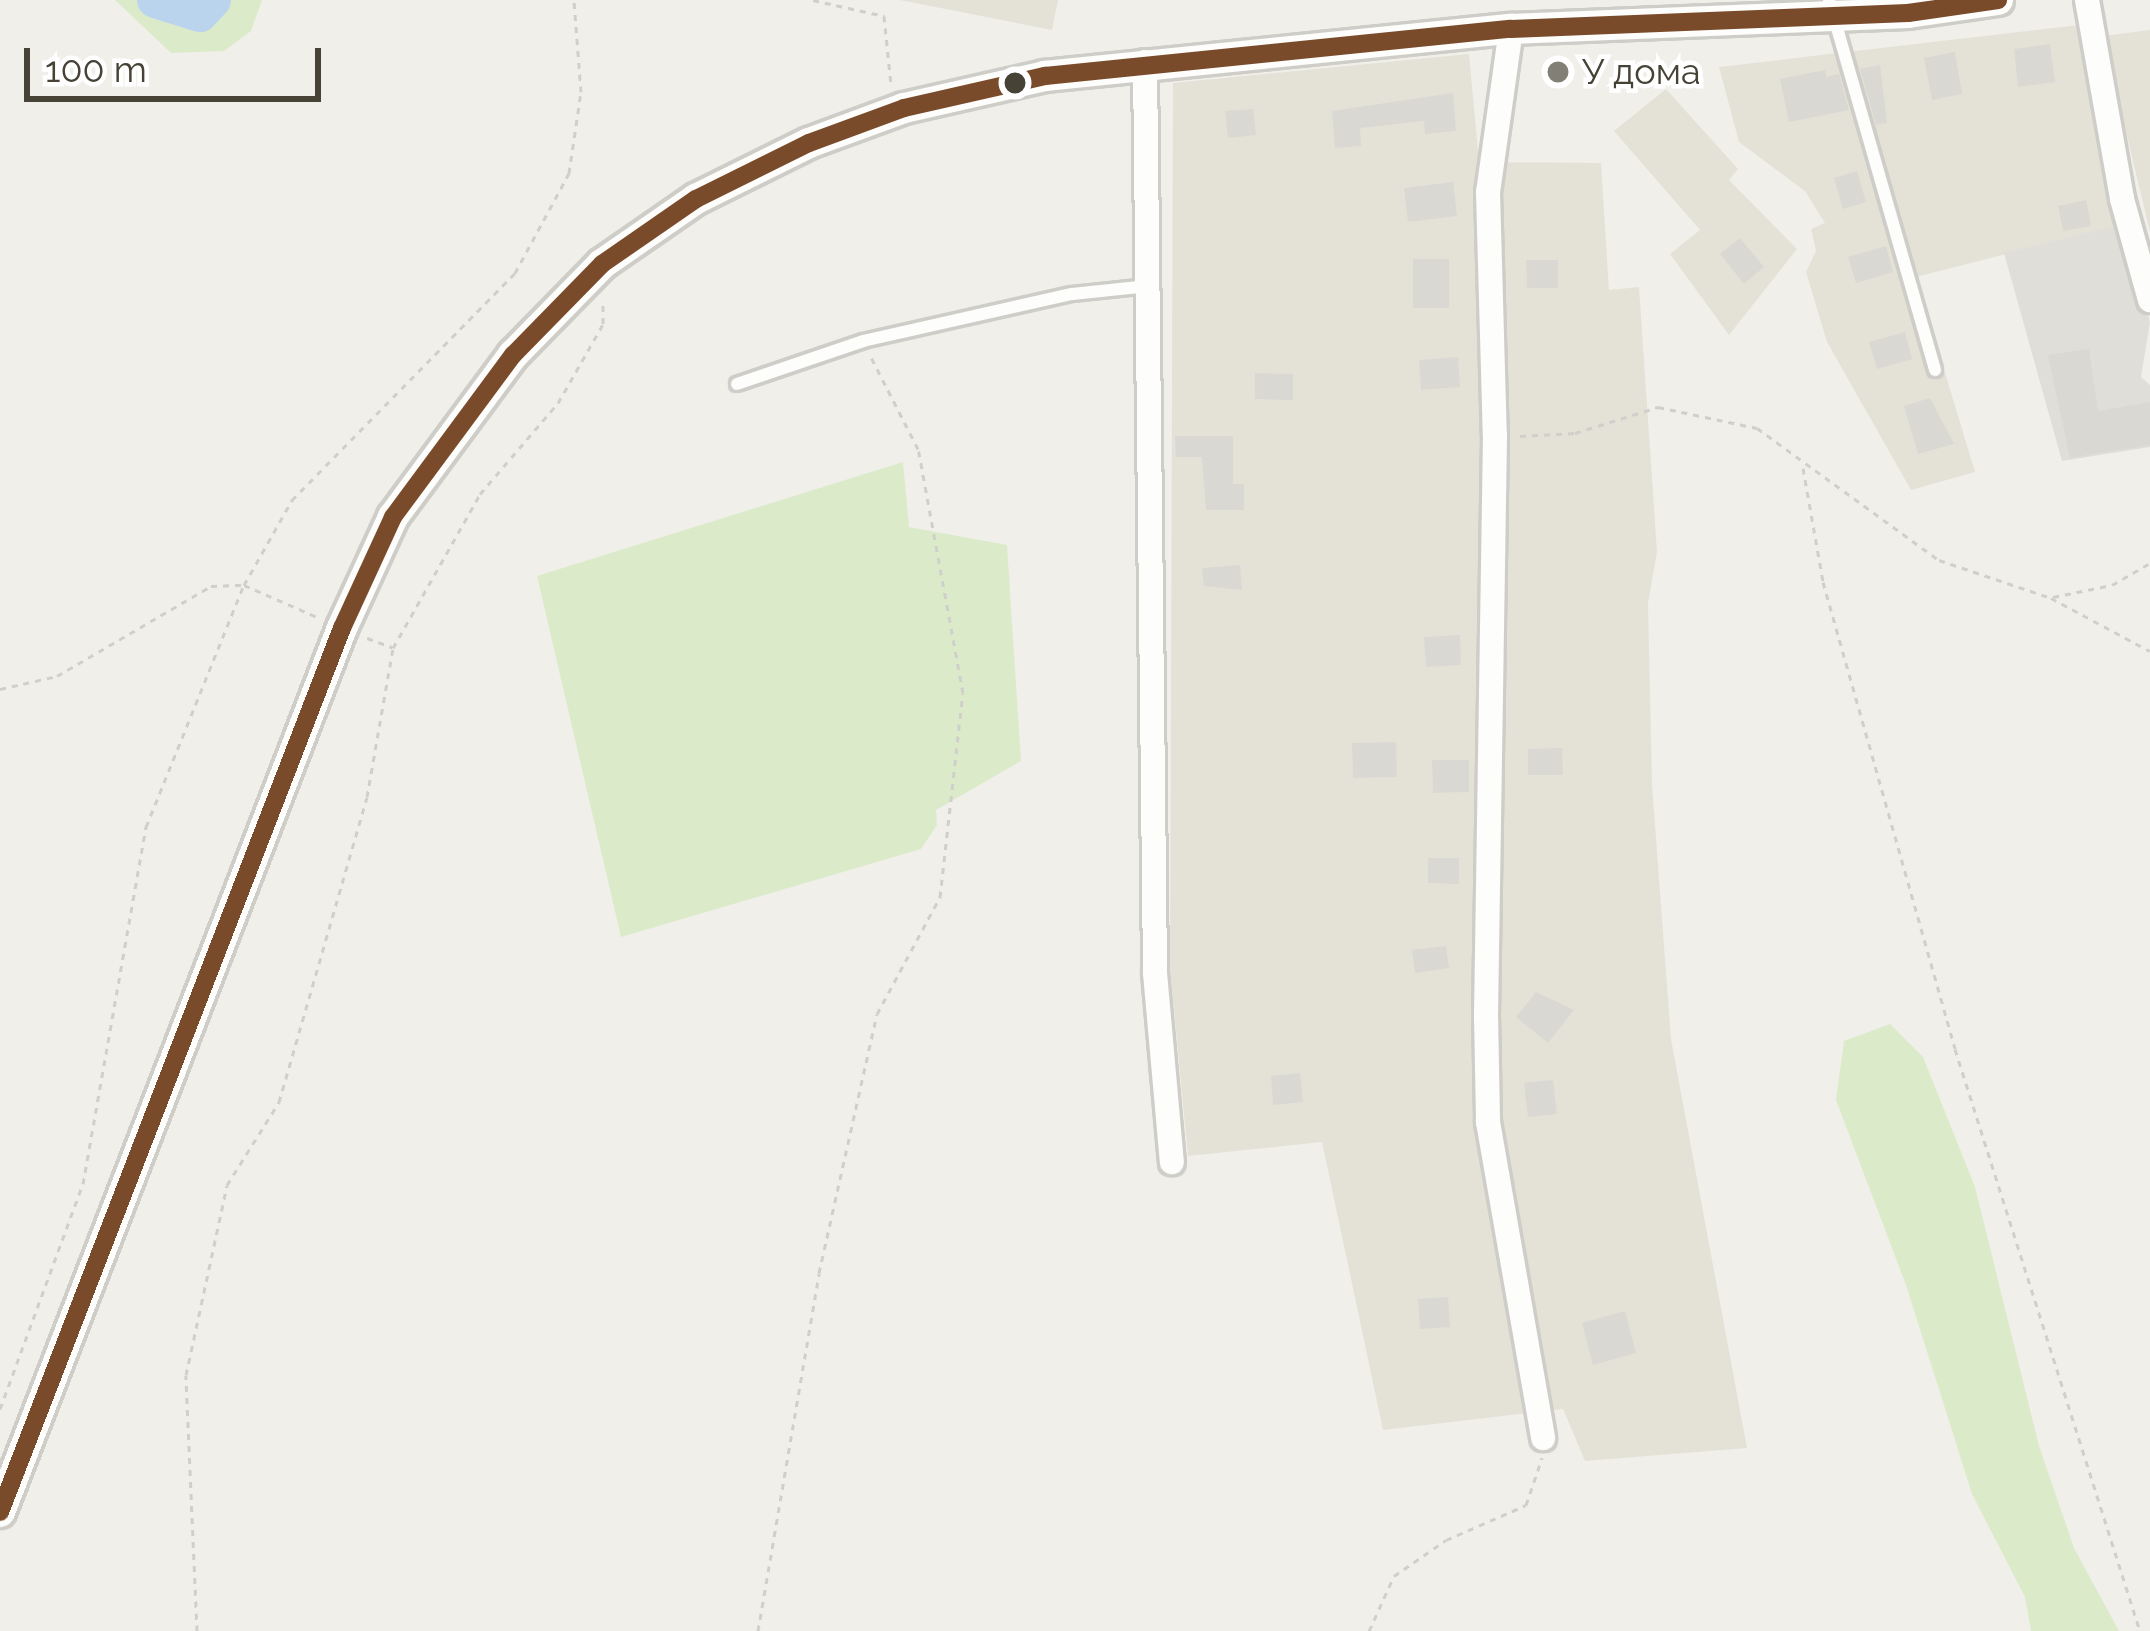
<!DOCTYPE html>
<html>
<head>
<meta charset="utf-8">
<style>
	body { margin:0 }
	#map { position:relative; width:2150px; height:1631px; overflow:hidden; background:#f0efea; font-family:Raleway,sans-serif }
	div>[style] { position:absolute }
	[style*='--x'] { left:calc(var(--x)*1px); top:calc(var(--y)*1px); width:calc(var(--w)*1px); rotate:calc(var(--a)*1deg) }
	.residential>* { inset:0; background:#e4e2d7 }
	.industrial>* { inset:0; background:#e0ded8 }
	.green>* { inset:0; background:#dbebca }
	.river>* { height:36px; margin:-18px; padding:0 18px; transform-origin:18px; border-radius:18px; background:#bbd4ee }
	.building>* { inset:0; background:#dad8d3 }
	.path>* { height:3px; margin-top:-1.5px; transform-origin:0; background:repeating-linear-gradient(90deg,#d1cfcb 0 6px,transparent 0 12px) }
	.roads { filter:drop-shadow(3px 0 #cecdc8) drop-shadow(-3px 0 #cecdc8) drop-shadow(0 3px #cecdc8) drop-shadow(0 -3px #cecdc8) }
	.service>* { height:12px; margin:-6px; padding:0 6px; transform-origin:6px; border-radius:6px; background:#fdfdfc }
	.minor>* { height:24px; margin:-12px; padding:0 12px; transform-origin:12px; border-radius:12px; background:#fdfdfc }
	.tertiary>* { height:30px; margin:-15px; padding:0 15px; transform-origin:15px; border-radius:15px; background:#fdfdfc }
	.bus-1>* { height:18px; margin:-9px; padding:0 9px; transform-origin:9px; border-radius:9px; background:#7a4b2a }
	.dots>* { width:33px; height:33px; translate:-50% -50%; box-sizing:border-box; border:6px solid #fff; border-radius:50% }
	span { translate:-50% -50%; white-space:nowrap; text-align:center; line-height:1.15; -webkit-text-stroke:9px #fff; paint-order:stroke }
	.poi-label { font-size:36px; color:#474236 }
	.left { translate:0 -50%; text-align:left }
	.scale { position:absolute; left:24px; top:48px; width:297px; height:54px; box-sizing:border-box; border:6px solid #474236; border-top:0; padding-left:15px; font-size:36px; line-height:42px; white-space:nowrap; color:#474236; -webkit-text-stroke:9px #fff; paint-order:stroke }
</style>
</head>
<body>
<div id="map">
	<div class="residential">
		<div style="clip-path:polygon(900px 0,1058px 0,1052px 30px)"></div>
		<div style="clip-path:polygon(2079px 25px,2124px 224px,1916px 277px,1975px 472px,1911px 490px,1827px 342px,1806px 272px,1816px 251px,1811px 229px,1825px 223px,1805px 191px,1739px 142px,1719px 67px)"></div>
		<div style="clip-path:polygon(2150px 30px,2150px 232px,2103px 36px)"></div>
		<div style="clip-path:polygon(1469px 54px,1479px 162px,1601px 163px,1609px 290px,1639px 287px,1657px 552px,1648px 603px,1652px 785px,1671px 1039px,1747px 1448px,1585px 1461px,1563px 1409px,1383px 1430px,1322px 1142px,1188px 1156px,1170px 969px,1173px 83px)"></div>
		<div style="clip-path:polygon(1666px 89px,1738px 169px,1729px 180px,1797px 249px,1729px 335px,1670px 254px,1700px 230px,1614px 131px)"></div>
	</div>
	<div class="industrial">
		<div style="clip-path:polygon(2124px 224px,2150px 322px,2141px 377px,2150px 385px,2150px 447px,2062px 461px,2004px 253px)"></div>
	</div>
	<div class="green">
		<div style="clip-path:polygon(115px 0,262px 0,251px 31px,224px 51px,171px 53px)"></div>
		<div style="clip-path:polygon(903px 462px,909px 527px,1007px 545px,1021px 761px,936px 810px,937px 825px,921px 849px,621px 937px,537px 576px)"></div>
		<div style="clip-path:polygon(1890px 1024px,1923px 1057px,1975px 1187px,2039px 1446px,2074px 1548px,2119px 1631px,2031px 1631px,2025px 1597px,1972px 1494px,1906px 1285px,1836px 1100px,1844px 1041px)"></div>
	</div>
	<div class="river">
		<div style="--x:155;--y:0;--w:47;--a:17.3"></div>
		<div style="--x:200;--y:14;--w:19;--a:-47"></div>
	</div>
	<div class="building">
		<div style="clip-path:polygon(2050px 44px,2055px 82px,2018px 87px,2014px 49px)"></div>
		<div style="clip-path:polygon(1955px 52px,1962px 94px,1932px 100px,1924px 58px)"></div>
		<div style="clip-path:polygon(1880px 65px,1887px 123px,1876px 125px,1860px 69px)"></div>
		<div style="clip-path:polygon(1825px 70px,1826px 77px,1839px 74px,1849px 110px,1789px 122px,1780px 79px)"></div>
		<div style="clip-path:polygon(1453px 93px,1456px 131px,1425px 134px,1424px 121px,1360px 128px,1361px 146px,1335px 148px,1332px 111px)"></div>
		<div style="clip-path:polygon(1253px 109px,1256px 135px,1228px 138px,1225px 111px)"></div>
		<div style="clip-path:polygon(1857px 171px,1866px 202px,1843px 209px,1834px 178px)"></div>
		<div style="clip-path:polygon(1453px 182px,1457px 216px,1408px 222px,1404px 188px)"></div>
		<div style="clip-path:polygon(2086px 200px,2091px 226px,2063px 231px,2058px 206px)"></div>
		<div style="clip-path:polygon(1740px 238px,1764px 267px,1744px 284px,1720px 254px)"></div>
		<div style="clip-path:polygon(1886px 246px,1893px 272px,1856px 283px,1848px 257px)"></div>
		<div style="clip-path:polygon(1413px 259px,1449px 259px,1449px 308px,1413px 308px)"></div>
		<div style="clip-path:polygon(1526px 260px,1558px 260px,1558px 288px,1527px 288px)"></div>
		<div style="clip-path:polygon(1905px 332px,1912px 359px,1877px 369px,1869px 342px)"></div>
		<div style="clip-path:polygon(2089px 349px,2098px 411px,2150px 402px,2150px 445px,2070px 458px,2048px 355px)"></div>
		<div style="clip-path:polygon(1458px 357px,1460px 387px,1421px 390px,1419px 360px)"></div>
		<div style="clip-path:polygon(1255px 373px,1293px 374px,1293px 400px,1255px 399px)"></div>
		<div style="clip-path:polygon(1930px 398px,1954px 444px,1918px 454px,1904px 406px)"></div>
		<div style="clip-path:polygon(1175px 436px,1233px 436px,1233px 484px,1244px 484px,1244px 510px,1206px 510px,1202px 457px,1176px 457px)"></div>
		<div style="clip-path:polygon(1240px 565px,1242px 590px,1204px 586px,1202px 568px)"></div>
		<div style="clip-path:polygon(1460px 635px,1461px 665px,1426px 667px,1424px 637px)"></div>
		<div style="clip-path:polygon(1396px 742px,1397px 777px,1353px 778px,1352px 743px)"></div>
		<div style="clip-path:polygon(1562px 748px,1563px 775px,1528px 775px,1528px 749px)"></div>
		<div style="clip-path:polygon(1432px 760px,1469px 760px,1469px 792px,1433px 793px)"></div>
		<div style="clip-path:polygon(1428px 858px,1459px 858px,1459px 884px,1428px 883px)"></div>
		<div style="clip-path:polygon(1446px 946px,1449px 968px,1415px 973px,1412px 950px)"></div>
		<div style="clip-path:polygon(1536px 992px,1574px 1010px,1548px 1043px,1516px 1017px)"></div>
		<div style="clip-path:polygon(1300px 1073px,1303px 1102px,1273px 1105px,1271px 1076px)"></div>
		<div style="clip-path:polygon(1553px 1080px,1557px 1114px,1528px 1117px,1524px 1083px)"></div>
		<div style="clip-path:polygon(1448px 1297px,1450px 1327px,1420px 1329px,1418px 1299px)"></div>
		<div style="clip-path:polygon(1625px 1311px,1636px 1353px,1593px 1365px,1582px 1323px)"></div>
	</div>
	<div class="path">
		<div style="--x:813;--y:0;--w:73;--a:12.7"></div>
		<div style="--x:884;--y:16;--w:69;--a:84.2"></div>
		<div style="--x:1520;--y:436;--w:55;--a:-3.1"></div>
		<div style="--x:1575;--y:433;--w:87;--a:-17.4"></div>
		<div style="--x:1658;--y:407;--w:101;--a:12"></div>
		<div style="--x:1757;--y:428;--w:225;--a:36"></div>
		<div style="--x:1939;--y:560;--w:118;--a:18.7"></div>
		<div style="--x:2051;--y:598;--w:112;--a:28.2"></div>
		<div style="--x:1803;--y:468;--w:116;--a:80"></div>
		<div style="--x:1823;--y:582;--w:485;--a:74.2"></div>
		<div style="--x:1955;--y:1049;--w:611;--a:72.37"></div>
		<div style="--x:2053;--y:597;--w:60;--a:-11.5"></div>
		<div style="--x:2112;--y:585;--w:44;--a:-30.1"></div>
		<div style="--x:367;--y:638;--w:27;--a:20"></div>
		<div style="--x:0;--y:689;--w:58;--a:-12.8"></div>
		<div style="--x:57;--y:676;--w:178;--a:-30.3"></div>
		<div style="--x:211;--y:586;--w:33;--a:-2"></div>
		<div style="--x:244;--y:585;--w:82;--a:23.7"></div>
		<div style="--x:0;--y:1409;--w:240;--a:-69.8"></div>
		<div style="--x:83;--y:1184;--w:363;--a:-80"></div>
		<div style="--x:146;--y:827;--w:261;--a:-68"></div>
		<div style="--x:244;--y:585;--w:98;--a:-60.5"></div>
		<div style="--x:292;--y:500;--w:318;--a:-45.5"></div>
		<div style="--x:515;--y:273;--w:114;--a:-61.6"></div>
		<div style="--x:569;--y:173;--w:82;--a:-81.6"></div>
		<div style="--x:581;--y:92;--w:92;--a:-94.4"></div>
		<div style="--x:197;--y:1631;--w:256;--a:-92.5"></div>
		<div style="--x:186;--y:1375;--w:194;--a:-77.8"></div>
		<div style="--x:227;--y:1185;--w:98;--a:-57.9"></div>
		<div style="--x:279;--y:1102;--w:317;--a:-73.9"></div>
		<div style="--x:367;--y:797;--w:151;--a:-80.1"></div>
		<div style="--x:393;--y:648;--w:177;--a:-60.5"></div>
		<div style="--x:480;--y:494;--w:120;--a:-49.4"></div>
		<div style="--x:558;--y:403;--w:91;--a:-60.3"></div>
		<div style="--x:603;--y:324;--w:21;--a:-90"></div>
		<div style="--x:758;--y:1631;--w:363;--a:-80.3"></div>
		<div style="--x:819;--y:1273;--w:265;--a:-77.4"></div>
		<div style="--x:877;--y:1014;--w:133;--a:-61.7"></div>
		<div style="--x:940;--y:897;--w:205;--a:-83.6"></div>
		<div style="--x:963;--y:693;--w:248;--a:-100.4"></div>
		<div style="--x:918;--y:449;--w:103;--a:-117.1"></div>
		<div style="--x:1369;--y:1631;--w:60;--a:-65.6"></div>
		<div style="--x:1394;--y:1576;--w:63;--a:-34.7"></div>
		<div style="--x:1446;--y:1540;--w:87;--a:-23.6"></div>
		<div style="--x:1526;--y:1505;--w:50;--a:-71.2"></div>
	</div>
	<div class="roads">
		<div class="service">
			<div style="--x:1829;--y:0;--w:385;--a:74"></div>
			<div style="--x:737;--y:384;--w:133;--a:-18.8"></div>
			<div style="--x:863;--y:341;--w:214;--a:-12.7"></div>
			<div style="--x:1072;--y:294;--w:77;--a:-5.9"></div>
		</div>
		<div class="minor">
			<div style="--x:2087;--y:0;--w:202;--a:80"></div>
			<div style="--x:2122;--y:199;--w:105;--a:74.5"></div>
			<div style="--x:1511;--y:29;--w:165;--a:98"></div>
			<div style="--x:1488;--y:192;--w:244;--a:88.4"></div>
			<div style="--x:1495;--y:436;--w:579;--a:90.89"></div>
			<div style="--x:1486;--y:1015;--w:107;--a:88.9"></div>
			<div style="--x:1488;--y:1122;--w:321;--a:80.1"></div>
			<div style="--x:1145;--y:62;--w:911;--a:89.37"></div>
			<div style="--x:1155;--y:973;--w:190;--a:84.9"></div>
		</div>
		<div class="tertiary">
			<div style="--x:0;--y:1512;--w:948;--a:-68.85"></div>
			<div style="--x:342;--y:628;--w:122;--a:-65.3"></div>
			<div style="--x:393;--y:517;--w:202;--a:-53.5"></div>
			<div style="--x:513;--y:355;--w:127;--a:-45.6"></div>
			<div style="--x:602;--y:264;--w:114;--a:-34.7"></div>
			<div style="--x:696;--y:199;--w:126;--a:-26.4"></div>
			<div style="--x:809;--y:143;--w:101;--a:-20.2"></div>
			<div style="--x:904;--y:108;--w:145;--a:-12.8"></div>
			<div style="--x:1045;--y:76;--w:468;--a:-5.8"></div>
			<div style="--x:1511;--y:29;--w:397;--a:-2.3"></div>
			<div style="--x:1908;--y:13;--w:91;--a:-8.2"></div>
		</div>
	</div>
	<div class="bus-1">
		<div style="--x:0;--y:1512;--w:948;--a:-68.85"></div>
		<div style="--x:342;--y:628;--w:122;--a:-65.3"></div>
		<div style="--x:393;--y:517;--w:202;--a:-53.5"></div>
		<div style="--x:513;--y:355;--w:127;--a:-45.6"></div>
		<div style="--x:602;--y:264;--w:114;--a:-34.7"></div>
		<div style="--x:696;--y:199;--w:126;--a:-26.4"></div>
		<div style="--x:809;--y:143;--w:101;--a:-20.2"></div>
		<div style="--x:904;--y:108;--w:145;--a:-12.8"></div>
		<div style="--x:1045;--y:76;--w:468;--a:-5.8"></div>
		<div style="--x:1511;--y:29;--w:397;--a:-2.3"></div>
		<div style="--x:1908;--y:13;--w:91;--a:-8.2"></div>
	</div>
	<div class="dots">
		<div style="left:1558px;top:72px;background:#827f75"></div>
		<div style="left:1015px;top:83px;background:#474236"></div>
	</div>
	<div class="poi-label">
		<span class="left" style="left:1582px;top:72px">У дома</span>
	</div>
	<div class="scale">100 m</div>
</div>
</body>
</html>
